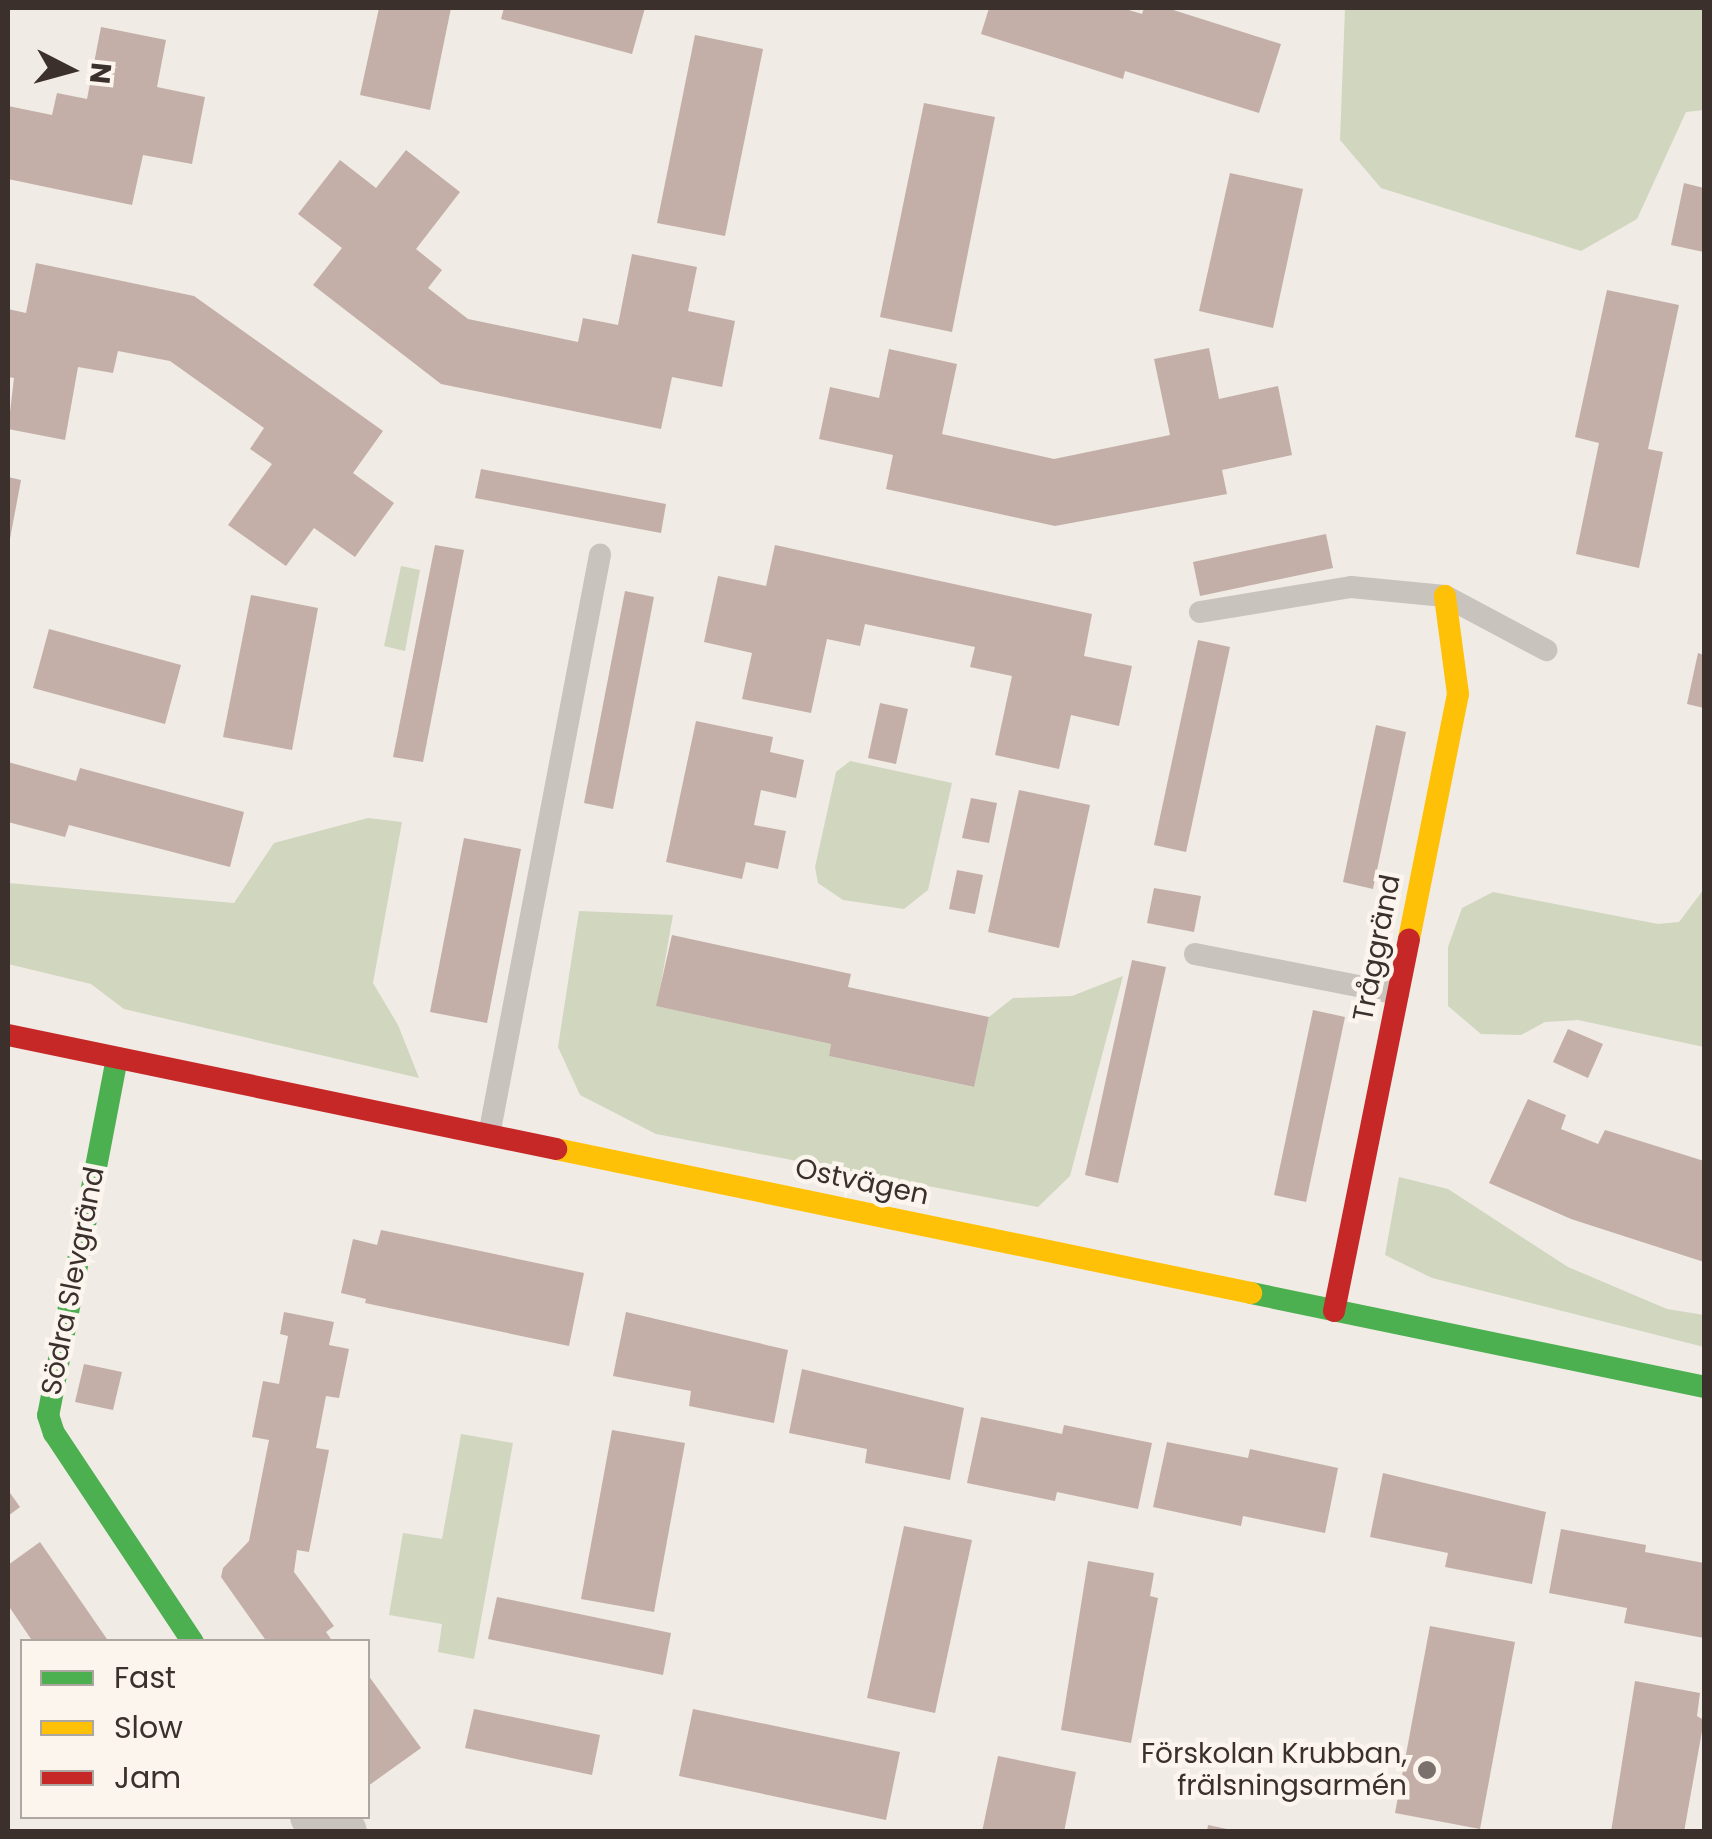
<!DOCTYPE html>
<html>
<head>
<meta charset="utf-8">
<style>
	body { margin:0 }
	#map { position:relative; width:1712px; height:1839px; overflow:hidden; background:#f0ebe5; font-family:Poppins,sans-serif }
	div>[style] { position:absolute }
	[style*='--x'] { left:calc(var(--x)*1px); top:calc(var(--y)*1px); width:calc(var(--w)*1px); rotate:calc(var(--a)*1deg) }
	.green>* { inset:0; background:#d1d6bf }
	.building>* { inset:0; background:#c3afa7 }
	.lane>* { height:22px; margin:-11px; padding:0 11px; transform-origin:11px; border-radius:11px; background:#c9c3be }
	.street>* { height:48px; margin:-24px; padding:0 24px; transform-origin:24px; border-radius:24px; background:#c9c3be }
	.fast>* { height:22px; margin:-11px; padding:0 11px; transform-origin:11px; border-radius:11px; background:#4caf50 }
	.slow>* { height:22px; margin:-11px; padding:0 11px; transform-origin:11px; border-radius:11px; background:#ffc107 }
	.jam>* { height:22px; margin:-11px; padding:0 11px; transform-origin:11px; border-radius:11px; background:#c62828 }
	.dots>* { width:28px; height:28px; translate:-50% -50%; box-sizing:border-box; border:5px solid #fbf5ee; border-radius:50% }
	span { translate:-50% -50%; white-space:nowrap; text-align:center; line-height:1.15; -webkit-text-stroke:9px #fbf5ee; paint-order:stroke }
	.street-label { font-size:28px; color:#3b302b }
	.poi-label { font-size:28px; color:#3b302b }
	.right { translate:-100% -50%; text-align:right }
	.frame { position:absolute; inset:0; border:10px solid #3b302b; pointer-events:none }
	.legend { position:absolute; left:20px; top:1639px; width:350px; height:180px; box-sizing:border-box; background:#fbf5ee; border:2px solid #aea6a0; margin:0; padding:12px 18px; list-style:none; font-size:30px; color:#3b302b }
	.legend li { display:flex; align-items:center; gap:20px; height:50px }
	.legend b { width:50px; border:2px solid #aea6a0 }
	.north { position:absolute; left:20px; top:20px; width:100px; height:100px; -webkit-text-stroke:8px #fbf5ee; paint-order:stroke; rotate:96deg; font-size:28px; font-weight:700; line-height:40px; text-align:center; color:#3b302b }
	.north::after { content:''; display:block; margin:auto; width:35px; height:45px; background:#3b302b; clip-path:polygon(50% 0,100% 100%,50% 72%,0 100%) }
</style>
</head>
<body>
<div id="map">
	<div class="green">
		<div style="clip-path:polygon(1345px 8px,1704px 8px,1704px 110px,1686px 112px,1637px 219px,1581px 251px,1381px 188px,1340px 140px)"></div>
		<div style="clip-path:polygon(401px 566px,420px 570px,405px 651px,384px 646px)"></div>
		<div style="clip-path:polygon(850px 761px,952px 783px,928px 890px,904px 909px,843px 900px,818px 883px,815px 867px,836px 772px)"></div>
		<div style="clip-path:polygon(368px 818px,402px 822px,373px 983px,398px 1025px,419px 1078px,124px 1009px,91px 984px,8px 964px,8px 883px,234px 903px,274px 843px)"></div>
		<div style="clip-path:polygon(1704px 889px,1704px 1047px,1578px 1020px,1545px 1022px,1521px 1035px,1481px 1034px,1448px 1006px,1448px 947px,1462px 908px,1493px 892px,1658px 924px,1679px 922px)"></div>
		<div style="clip-path:polygon(579px 911px,673px 915px,657px 1006px,831px 1044px,829px 1056px,973px 1087px,989px 1017px,1013px 998px,1072px 996px,1123px 976px,1070px 1176px,1038px 1207px,656px 1134px,580px 1095px,558px 1047px)"></div>
		<div style="clip-path:polygon(1399px 1177px,1448px 1189px,1568px 1267px,1667px 1309px,1704px 1315px,1704px 1347px,1432px 1278px,1385px 1255px)"></div>
		<div style="clip-path:polygon(461px 1434px,513px 1443px,474px 1659px,438px 1652px,442px 1624px,389px 1615px,403px 1533px,442px 1539px)"></div>
	</div>
	<div class="building">
		<div style="clip-path:polygon(379px 8px,451px 8px,430px 110px,360px 95px)"></div>
		<div style="clip-path:polygon(504px 8px,645px 8px,632px 54px,501px 19px)"></div>
		<div style="clip-path:polygon(989px 8px,1122px 8px,1142px 14px,1144px 8px,1167px 8px,1281px 44px,1259px 113px,1125px 71px,1123px 79px,981px 34px)"></div>
		<div style="clip-path:polygon(101px 27px,166px 40px,157px 87px,205px 97px,192px 164px,143px 155px,132px 205px,8px 179px,8px 106px,52px 115px,57px 93px,87px 99px)"></div>
		<div style="clip-path:polygon(695px 35px,763px 49px,725px 236px,657px 223px)"></div>
		<div style="clip-path:polygon(924px 103px,995px 117px,952px 332px,880px 317px)"></div>
		<div style="clip-path:polygon(406px 150px,460px 192px,416px 249px,442px 270px,428px 288px,468px 319px,578px 342px,583px 318px,618px 325px,632px 254px,697px 267px,688px 311px,735px 321px,722px 387px,672px 377px,661px 429px,441px 384px,313px 285px,342px 248px,298px 214px,340px 160px,376px 188px)"></div>
		<div style="clip-path:polygon(1230px 173px,1303px 189px,1273px 328px,1199px 311px)"></div>
		<div style="clip-path:polygon(1684px 183px,1704px 188px,1704px 252px,1671px 245px)"></div>
		<div style="clip-path:polygon(36px 263px,194px 296px,383px 431px,353px 473px,394px 503px,355px 557px,314px 528px,286px 566px,228px 525px,272px 464px,250px 449px,264px 428px,170px 361px,118px 351px,113px 373px,78px 367px,65px 440px,8px 429px,14px 378px,8px 377px,8px 309px,26px 313px)"></div>
		<div style="clip-path:polygon(1607px 290px,1679px 305px,1648px 449px,1663px 452px,1639px 568px,1576px 554px,1599px 443px,1575px 437px)"></div>
		<div style="clip-path:polygon(1209px 348px,1219px 399px,1278px 386px,1292px 455px,1222px 470px,1227px 494px,1055px 526px,886px 489px,893px 455px,819px 439px,830px 387px,879px 398px,889px 349px,957px 364px,942px 434px,1054px 459px,1170px 435px,1154px 359px)"></div>
		<div style="clip-path:polygon(481px 469px,666px 504px,661px 533px,475px 498px)"></div>
		<div style="clip-path:polygon(8px 477px,21px 480px,9px 544px,8px 544px)"></div>
		<div style="clip-path:polygon(1326px 534px,1333px 568px,1200px 596px,1193px 562px)"></div>
		<div style="clip-path:polygon(435px 545px,464px 550px,423px 762px,393px 757px)"></div>
		<div style="clip-path:polygon(775px 545px,1092px 614px,1084px 656px,1132px 666px,1119px 726px,1071px 715px,1059px 769px,995px 755px,1012px 676px,970px 667px,975px 647px,865px 624px,860px 646px,827px 639px,811px 713px,742px 699px,752px 653px,704px 642px,718px 576px,766px 586px)"></div>
		<div style="clip-path:polygon(625px 591px,654px 597px,613px 809px,584px 803px)"></div>
		<div style="clip-path:polygon(251px 595px,318px 608px,292px 750px,223px 737px)"></div>
		<div style="clip-path:polygon(49px 629px,181px 665px,165px 724px,33px 688px)"></div>
		<div style="clip-path:polygon(1198px 640px,1230px 647px,1186px 852px,1154px 845px)"></div>
		<div style="clip-path:polygon(1698px 653px,1704px 655px,1704px 708px,1687px 704px)"></div>
		<div style="clip-path:polygon(880px 703px,908px 709px,896px 764px,868px 758px)"></div>
		<div style="clip-path:polygon(696px 721px,773px 737px,770px 752px,804px 760px,796px 798px,761px 790px,754px 825px,786px 831px,778px 869px,746px 862px,742px 879px,666px 862px)"></div>
		<div style="clip-path:polygon(1376px 725px,1406px 732px,1373px 889px,1343px 882px)"></div>
		<div style="clip-path:polygon(8px 762px,76px 781px,80px 768px,244px 812px,230px 867px,69px 825px,65px 837px,8px 822px)"></div>
		<div style="clip-path:polygon(1019px 790px,1090px 805px,1059px 948px,988px 932px)"></div>
		<div style="clip-path:polygon(971px 798px,997px 803px,989px 843px,962px 838px)"></div>
		<div style="clip-path:polygon(464px 838px,521px 849px,487px 1023px,430px 1012px)"></div>
		<div style="clip-path:polygon(957px 870px,983px 875px,975px 914px,949px 909px)"></div>
		<div style="clip-path:polygon(1154px 888px,1201px 896px,1194px 932px,1147px 923px)"></div>
		<div style="clip-path:polygon(672px 935px,851px 974px,848px 987px,989px 1017px,974px 1087px,829px 1056px,831px 1044px,656px 1006px)"></div>
		<div style="clip-path:polygon(1132px 960px,1166px 967px,1118px 1183px,1085px 1175px)"></div>
		<div style="clip-path:polygon(1313px 1010px,1345px 1017px,1306px 1202px,1274px 1195px)"></div>
		<div style="clip-path:polygon(1568px 1029px,1603px 1044px,1588px 1078px,1553px 1062px)"></div>
		<div style="clip-path:polygon(1528px 1099px,1566px 1115px,1561px 1129px,1598px 1144px,1605px 1130px,1704px 1161px,1704px 1262px,1571px 1219px,1489px 1183px)"></div>
		<div style="clip-path:polygon(381px 1230px,584px 1273px,569px 1346px,365px 1303px,366px 1299px,341px 1293px,353px 1239px,377px 1245px)"></div>
		<div style="clip-path:polygon(284px 1312px,334px 1322px,329px 1345px,349px 1349px,339px 1398px,326px 1396px,316px 1448px,329px 1450px,309px 1552px,297px 1550px,294px 1572px,334px 1626px,326px 1632px,333px 1642px,267px 1642px,221px 1577px,223px 1568px,249px 1541px,269px 1440px,252px 1437px,263px 1381px,279px 1384px,288px 1336px,280px 1334px)"></div>
		<div style="clip-path:polygon(626px 1312px,788px 1350px,774px 1423px,689px 1406px,691px 1391px,613px 1376px)"></div>
		<div style="clip-path:polygon(84px 1364px,122px 1372px,113px 1410px,75px 1402px)"></div>
		<div style="clip-path:polygon(802px 1369px,964px 1408px,950px 1480px,865px 1463px,867px 1449px,789px 1433px)"></div>
		<div style="clip-path:polygon(981px 1417px,1062px 1434px,1064px 1425px,1152px 1443px,1138px 1509px,1057px 1492px,1055px 1501px,967px 1483px)"></div>
		<div style="clip-path:polygon(612px 1430px,685px 1443px,654px 1612px,581px 1599px)"></div>
		<div style="clip-path:polygon(1167px 1442px,1248px 1458px,1250px 1449px,1338px 1468px,1325px 1533px,1243px 1516px,1241px 1526px,1153px 1507px)"></div>
		<div style="clip-path:polygon(1383px 1473px,1546px 1512px,1532px 1584px,1445px 1567px,1448px 1553px,1370px 1537px)"></div>
		<div style="clip-path:polygon(8px 1490px,20px 1507px,8px 1516px)"></div>
		<div style="clip-path:polygon(904px 1526px,972px 1540px,935px 1713px,867px 1698px)"></div>
		<div style="clip-path:polygon(1561px 1529px,1646px 1545px,1645px 1552px,1704px 1563px,1704px 1638px,1624px 1623px,1627px 1608px,1549px 1593px)"></div>
		<div style="clip-path:polygon(40px 1542px,109px 1642px,33px 1642px,8px 1605px,8px 1565px)"></div>
		<div style="clip-path:polygon(1088px 1561px,1154px 1573px,1150px 1596px,1158px 1598px,1131px 1743px,1061px 1730px)"></div>
		<div style="clip-path:polygon(497px 1597px,671px 1633px,663px 1675px,488px 1639px)"></div>
		<div style="clip-path:polygon(1430px 1626px,1515px 1642px,1480px 1829px,1395px 1813px)"></div>
		<div style="clip-path:polygon(368px 1675px,421px 1748px,368px 1786px)"></div>
		<div style="clip-path:polygon(1635px 1681px,1700px 1693px,1697px 1716px,1704px 1720px,1684px 1832px,1611px 1832px)"></div>
		<div style="clip-path:polygon(474px 1709px,600px 1735px,592px 1775px,465px 1748px)"></div>
		<div style="clip-path:polygon(693px 1709px,900px 1752px,886px 1820px,679px 1776px)"></div>
		<div style="clip-path:polygon(998px 1756px,1076px 1772px,1064px 1832px,982px 1832px)"></div>
		<div style="clip-path:polygon(1208px 1825px,1232px 1830px,1232px 1832px,1207px 1832px)"></div>
	</div>
	<div class="lane">
		<div style="--x:1200;--y:612;--w:153;--a:-9.4"></div>
		<div style="--x:1351;--y:587;--w:94;--a:5.5"></div>
		<div style="--x:1445;--y:596;--w:115;--a:28.1"></div>
		<div style="--x:1195;--y:954;--w:207;--a:11.1"></div>
		<div style="--x:489;--y:1135;--w:591;--a:-79.17"></div>
	</div>
	<div class="street">
		<div style="--x:314;--y:1816;--w:33;--a:29"></div>
	</div>
	<div class="fast">
		<div style="--x:117;--y:1058;--w:364;--a:100.9"></div>
		<div style="--x:48;--y:1415;--w:19;--a:72"></div>
		<div style="--x:54;--y:1433;--w:251;--a:56.4"></div>
		<div style="--x:1251;--y:1293;--w:463;--a:11.7"></div>
	</div>
	<div class="slow">
		<div style="--x:1409;--y:939;--w:250;--a:-78.7"></div>
		<div style="--x:1458;--y:694;--w:99;--a:-97.6"></div>
		<div style="--x:556;--y:1149;--w:710;--a:11.71"></div>
	</div>
	<div class="jam">
		<div style="--x:8;--y:1035;--w:560;--a:11.75"></div>
		<div style="--x:1334;--y:1311;--w:379;--a:-78.6"></div>
	</div>
	<div class="dots">
		<div style="left:1427px;top:1770px;background:#7a716c"></div>
	</div>
	<div class="street-label">
		<span style="left:1377px;top:948px;rotate:-79deg">Tråggränd</span>
		<span style="left:862px;top:1182px;rotate:12deg">Ostvägen</span>
		<span style="left:73px;top:1281px;rotate:-79deg">Södra Slevgränd</span>
	</div>
	<div class="poi-label">
		<span class="right" style="left:1407px;top:1770px">Förskolan Krubban,<br>frälsningsarmén</span>
	</div>
	<div class="frame"></div>
	<ul class="legend">
	<li><b style="height:12px;background:#4caf50"></b>Fast</li>
	<li><b style="height:12px;background:#ffc107"></b>Slow</li>
	<li><b style="height:12px;background:#c62828"></b>Jam</li>
	</ul>
	<div class="north">N</div>
</div>
</body>
</html>
